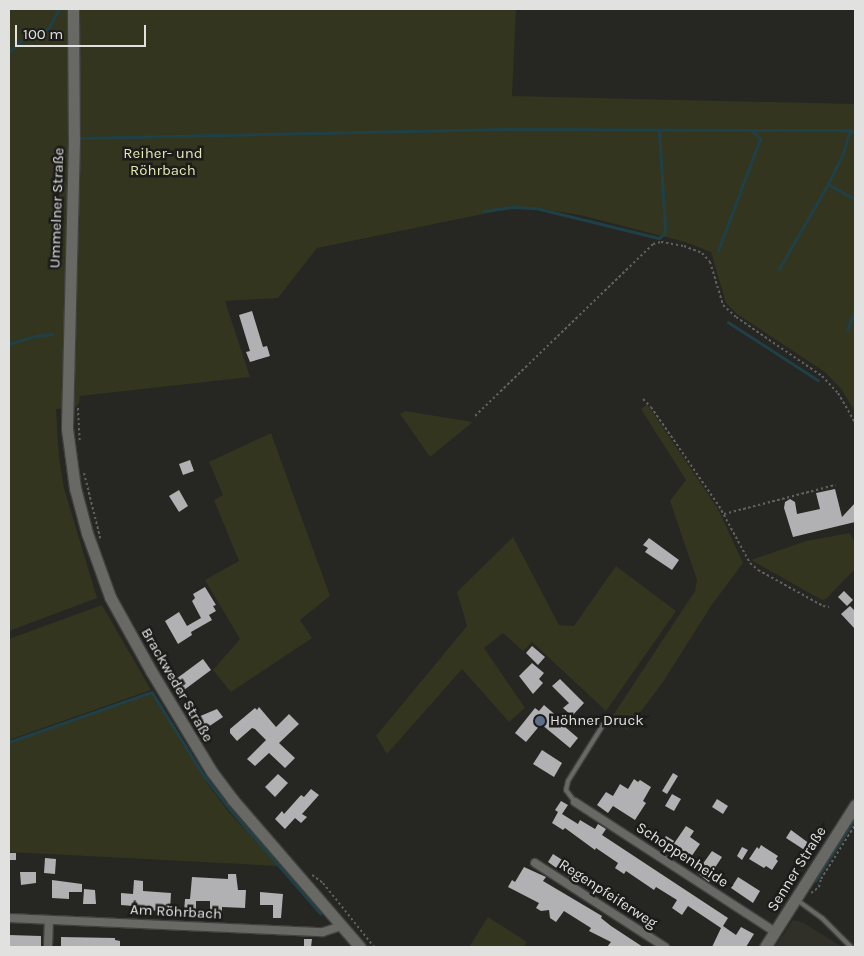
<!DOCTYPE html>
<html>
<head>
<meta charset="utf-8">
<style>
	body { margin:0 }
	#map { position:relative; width:864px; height:956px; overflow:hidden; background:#262623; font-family:Karla,sans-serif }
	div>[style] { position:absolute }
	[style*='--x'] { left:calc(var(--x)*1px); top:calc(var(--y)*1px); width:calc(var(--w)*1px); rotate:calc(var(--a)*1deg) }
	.built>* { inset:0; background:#313028 }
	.green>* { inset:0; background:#33351e }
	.stream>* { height:2.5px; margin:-1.25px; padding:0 1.25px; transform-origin:1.25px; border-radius:1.25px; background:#1f4047 }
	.building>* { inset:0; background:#b1b0b3 }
	.path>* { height:2px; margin-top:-1px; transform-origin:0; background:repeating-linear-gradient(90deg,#61615f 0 2.5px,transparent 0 5px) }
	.roads { filter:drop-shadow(1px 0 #414140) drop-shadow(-1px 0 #414140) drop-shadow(0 1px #414140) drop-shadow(0 -1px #414140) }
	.lane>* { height:4px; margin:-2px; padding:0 2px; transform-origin:2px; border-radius:2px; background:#686865 }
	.street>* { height:8px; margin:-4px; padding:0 4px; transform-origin:4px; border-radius:4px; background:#686865 }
	.secondary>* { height:11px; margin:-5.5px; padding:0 5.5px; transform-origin:5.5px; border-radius:5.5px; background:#686865 }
	.dots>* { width:14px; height:14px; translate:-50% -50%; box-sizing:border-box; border:2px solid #1c1c1a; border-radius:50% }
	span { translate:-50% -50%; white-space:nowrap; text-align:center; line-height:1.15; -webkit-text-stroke:5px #1c1c1a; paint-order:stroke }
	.park-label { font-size:15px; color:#e5e9b3 }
	.street-label { font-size:15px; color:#e1e1e0 }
	.poi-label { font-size:15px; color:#e1e1e0 }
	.left { translate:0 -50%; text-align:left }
	.frame { position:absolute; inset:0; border:10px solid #e1e1e0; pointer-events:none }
	.scale { position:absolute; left:15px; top:25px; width:131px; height:22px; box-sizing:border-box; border:2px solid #e1e1e0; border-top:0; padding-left:6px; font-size:15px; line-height:18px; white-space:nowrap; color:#e1e1e0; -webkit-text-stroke:4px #1c1c1a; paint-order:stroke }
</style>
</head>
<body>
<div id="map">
	<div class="built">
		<div style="clip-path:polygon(793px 920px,804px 923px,842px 947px,775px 947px)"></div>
	</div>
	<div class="green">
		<div style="clip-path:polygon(9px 9px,516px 9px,512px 96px,855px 104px,855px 412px,842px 390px,825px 372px,737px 314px,726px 303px,711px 252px,685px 242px,580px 215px,536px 208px,513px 208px,317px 248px,278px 298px,225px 301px,250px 377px,80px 396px,79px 403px,76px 407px,56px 409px,59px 457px,64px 488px,97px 598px,9px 631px)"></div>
		<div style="clip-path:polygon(647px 404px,718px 509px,743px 563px,711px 606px,663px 682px,627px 730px,612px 717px,695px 591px,697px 580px,670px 501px,686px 480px,641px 409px)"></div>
		<div style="clip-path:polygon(405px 411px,473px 422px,430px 457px,400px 414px)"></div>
		<div style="clip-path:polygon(271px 433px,330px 596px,300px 620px,312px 638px,231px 692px,213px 670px,240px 639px,205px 580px,239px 561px,214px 500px,223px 495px,209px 462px)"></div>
		<div style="clip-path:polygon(850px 533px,855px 543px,855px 569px,826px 599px,822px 600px,751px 560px,806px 541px)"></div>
		<div style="clip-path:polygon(513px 537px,559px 625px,574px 626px,616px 566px,676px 611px,606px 711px,532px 642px,523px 651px,503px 633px,484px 648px,525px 708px,509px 722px,462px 669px,387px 754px,376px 736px,467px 626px,457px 592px)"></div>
		<div style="clip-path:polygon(102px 605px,151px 690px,9px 740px,9px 639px)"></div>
		<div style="clip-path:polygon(152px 693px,207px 783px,228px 811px,279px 866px,9px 852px,9px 743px)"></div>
		<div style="clip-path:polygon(488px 917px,527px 942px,524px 947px,469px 947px)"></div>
	</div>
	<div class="stream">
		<div style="--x:9;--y:52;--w:21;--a:-41"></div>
		<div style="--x:25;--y:38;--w:25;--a:-21"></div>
		<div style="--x:48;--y:29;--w:23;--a:-61"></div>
		<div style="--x:80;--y:138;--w:426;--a:-1.2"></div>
		<div style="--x:506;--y:129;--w:344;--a:0.2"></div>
		<div style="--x:850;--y:130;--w:6;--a:31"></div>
		<div style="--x:828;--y:184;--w:31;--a:29"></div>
		<div style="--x:484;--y:211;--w:30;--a:-8"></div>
		<div style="--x:514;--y:207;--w:22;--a:3"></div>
		<div style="--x:536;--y:208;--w:127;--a:13.7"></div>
		<div style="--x:659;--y:238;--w:6;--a:-39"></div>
		<div style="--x:664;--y:234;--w:6;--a:-81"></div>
		<div style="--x:665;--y:228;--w:97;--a:-93.5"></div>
		<div style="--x:718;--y:251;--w:120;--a:-69.4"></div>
		<div style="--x:760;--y:139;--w:11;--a:-135"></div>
		<div style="--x:779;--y:269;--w:98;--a:-60"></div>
		<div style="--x:828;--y:184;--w:34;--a:-64"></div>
		<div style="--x:843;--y:153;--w:24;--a:-73"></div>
		<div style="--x:728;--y:322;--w:107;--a:32.8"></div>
		<div style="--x:847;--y:330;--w:22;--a:-68"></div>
		<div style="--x:9;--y:344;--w:28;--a:-17"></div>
		<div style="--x:36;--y:336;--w:16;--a:-7"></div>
		<div style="--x:9;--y:742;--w:151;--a:-19.3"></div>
		<div style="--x:152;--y:692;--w:100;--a:58.1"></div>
		<div style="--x:205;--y:777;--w:41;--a:52"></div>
		<div style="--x:230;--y:809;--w:138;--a:49.1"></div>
		<div style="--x:815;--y:881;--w:75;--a:-57.6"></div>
	</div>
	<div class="building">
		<div style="clip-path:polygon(252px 311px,263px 347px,267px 346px,270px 356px,250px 362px,246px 352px,250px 351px,239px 315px)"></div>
		<div style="clip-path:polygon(190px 460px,194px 471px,183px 475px,179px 464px)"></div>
		<div style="clip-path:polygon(835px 489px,842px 517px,855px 503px,855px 522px,793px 537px,784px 508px,785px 502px,790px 499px,795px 502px,797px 514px,820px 509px,816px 493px)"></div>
		<div style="clip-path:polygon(179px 490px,188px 506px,179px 512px,169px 496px)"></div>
		<div style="clip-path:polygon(649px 538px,679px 560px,672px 570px,645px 552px,648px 548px,643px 545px)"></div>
		<div style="clip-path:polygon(205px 587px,216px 605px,213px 606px,216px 611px,209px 615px,212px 620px,191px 632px,192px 635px,178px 644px,165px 621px,179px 612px,187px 626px,201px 618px,192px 601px,195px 598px,193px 594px)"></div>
		<div style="clip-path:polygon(844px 591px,853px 600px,847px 606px,838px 597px)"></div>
		<div style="clip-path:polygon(850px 606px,855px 611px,855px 629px,841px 614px)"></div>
		<div style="clip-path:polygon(532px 646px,545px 657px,538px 665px,526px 653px)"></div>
		<div style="clip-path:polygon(203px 659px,211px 670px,184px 690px,176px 679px)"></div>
		<div style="clip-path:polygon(532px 663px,544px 673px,539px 679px,543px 683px,533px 694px,519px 676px)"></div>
		<div style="clip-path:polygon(560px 679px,584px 703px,572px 716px,563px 708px,569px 703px,552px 686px)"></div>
		<div style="clip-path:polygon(544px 705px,559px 718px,557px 720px,578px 738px,570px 748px,541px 724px,526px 742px,515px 733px,535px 708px,539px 711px)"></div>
		<div style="clip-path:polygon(259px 707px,276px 727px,289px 714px,299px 724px,279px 743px,295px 758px,285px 768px,269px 753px,255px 766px,247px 759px,266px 740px,255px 729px,252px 728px,237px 741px,230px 733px,230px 729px,255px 708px,257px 710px)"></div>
		<div style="clip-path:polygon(217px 709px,223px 717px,205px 729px,198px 717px)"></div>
		<div style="clip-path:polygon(542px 750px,562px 763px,554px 777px,533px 764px)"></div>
		<div style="clip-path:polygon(673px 773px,678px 776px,667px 794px,662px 791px)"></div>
		<div style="clip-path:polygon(278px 774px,288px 783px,275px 797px,265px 787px)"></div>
		<div style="clip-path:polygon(634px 779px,638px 782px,640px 780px,651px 787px,643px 801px,646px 803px,635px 820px,613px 806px,608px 813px,597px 805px,606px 792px,613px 796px,620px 784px,628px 789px)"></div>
		<div style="clip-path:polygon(311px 789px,319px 795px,302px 814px,307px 817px,301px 823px,295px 818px,285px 829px,275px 819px,282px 811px,284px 814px,301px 795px,304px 797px)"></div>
		<div style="clip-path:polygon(672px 794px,681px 799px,674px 811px,665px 806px)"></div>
		<div style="clip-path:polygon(717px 799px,728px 806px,723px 814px,712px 807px)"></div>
		<div style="clip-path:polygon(561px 801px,568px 805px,562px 814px,578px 824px,580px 820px,595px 829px,598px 824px,606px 829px,602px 835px,728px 918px,723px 926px,736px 935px,741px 927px,754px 934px,746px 947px,712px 947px,721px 928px,688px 906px,682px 915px,672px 908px,677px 900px,656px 887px,654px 890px,626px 871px,624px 874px,615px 868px,618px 863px,596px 848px,595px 850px,565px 828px,563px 830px,552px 823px,558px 812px,555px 810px)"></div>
		<div style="clip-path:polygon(686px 826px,694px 831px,690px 837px,700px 844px,691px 857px,673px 845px)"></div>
		<div style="clip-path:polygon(791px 830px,810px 844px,806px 851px,786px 838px)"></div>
		<div style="clip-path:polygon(666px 836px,674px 841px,668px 851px,659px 846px)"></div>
		<div style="clip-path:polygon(761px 845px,778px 856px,776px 859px,778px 861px,772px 870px,766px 866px,764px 868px,749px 859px,757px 847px,759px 849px)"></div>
		<div style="clip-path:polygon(742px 847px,748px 850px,742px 860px,737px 856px)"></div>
		<div style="clip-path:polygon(712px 851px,722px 857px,712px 872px,715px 874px,709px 882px,687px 865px,691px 858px,702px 865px)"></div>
		<div style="clip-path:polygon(9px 853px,16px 853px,16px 860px,9px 860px)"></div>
		<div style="clip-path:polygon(553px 854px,578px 870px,572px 879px,548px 862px)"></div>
		<div style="clip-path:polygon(45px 858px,56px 859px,55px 874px,44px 873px)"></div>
		<div style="clip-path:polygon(524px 867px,546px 877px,543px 881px,602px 916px,601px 918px,611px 926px,643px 947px,607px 947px,611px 942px,589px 931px,591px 928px,564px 911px,556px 922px,550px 918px,549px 910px,541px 911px,536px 908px,539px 903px,508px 887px,512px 880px,515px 882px)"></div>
		<div style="clip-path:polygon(20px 872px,36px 872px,36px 883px,21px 885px)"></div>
		<div style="clip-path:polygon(228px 874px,236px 874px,238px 890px,246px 890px,245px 908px,222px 907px,222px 914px,210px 914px,210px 901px,196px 901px,196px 913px,184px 912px,185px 899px,190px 899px,192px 877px,228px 879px)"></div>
		<div style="clip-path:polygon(738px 877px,760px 891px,753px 903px,731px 888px)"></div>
		<div style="clip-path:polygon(52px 880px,82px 884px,82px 892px,69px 892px,69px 899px,52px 898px)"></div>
		<div style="clip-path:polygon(134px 880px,143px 881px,143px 891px,171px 893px,170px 910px,145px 911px,145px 907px,121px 905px,121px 893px,133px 894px)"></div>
		<div style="clip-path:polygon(782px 886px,789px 890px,785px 897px,778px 893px)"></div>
		<div style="clip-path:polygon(84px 889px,95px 890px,96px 904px,83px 904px)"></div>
		<div style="clip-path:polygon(260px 892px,283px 894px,281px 918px,273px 918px,273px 905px,260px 905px)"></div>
		<div style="clip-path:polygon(9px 935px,41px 936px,41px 947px,9px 947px)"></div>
		<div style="clip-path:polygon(61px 937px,115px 938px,115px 940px,120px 941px,120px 947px,61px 947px)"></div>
		<div style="clip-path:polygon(304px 939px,312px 939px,311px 947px,304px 947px)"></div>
	</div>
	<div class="path">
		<div style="--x:643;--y:399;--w:11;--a:45"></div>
		<div style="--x:651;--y:407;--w:120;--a:55.5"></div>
		<div style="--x:719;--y:506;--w:65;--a:61.5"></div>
		<div style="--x:750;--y:563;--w:11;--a:41"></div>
		<div style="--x:758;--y:570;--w:74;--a:29"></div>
		<div style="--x:823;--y:606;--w:6;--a:9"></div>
		<div style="--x:78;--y:408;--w:33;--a:87"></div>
		<div style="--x:475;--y:416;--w:248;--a:-44"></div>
		<div style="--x:653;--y:244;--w:8;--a:-14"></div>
		<div style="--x:661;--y:242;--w:23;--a:10"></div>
		<div style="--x:684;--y:246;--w:19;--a:21"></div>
		<div style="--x:702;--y:253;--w:12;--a:48"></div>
		<div style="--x:710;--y:262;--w:45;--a:73.2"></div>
		<div style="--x:723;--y:305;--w:18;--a:43"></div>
		<div style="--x:736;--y:317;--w:104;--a:34.5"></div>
		<div style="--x:822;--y:376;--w:23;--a:47"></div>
		<div style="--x:838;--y:393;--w:34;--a:60"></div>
		<div style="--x:84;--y:473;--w:70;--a:76"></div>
		<div style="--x:724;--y:514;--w:115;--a:-14.6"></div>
		<div style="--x:312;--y:875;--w:14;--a:36"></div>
		<div style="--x:323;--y:883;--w:82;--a:51.4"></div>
		<div style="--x:811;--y:893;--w:10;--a:-37"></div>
		<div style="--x:819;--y:887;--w:8;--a:-76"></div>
		<div style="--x:821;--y:879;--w:64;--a:-57.8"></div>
	</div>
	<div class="roads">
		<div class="lane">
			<div style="--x:575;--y:802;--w:15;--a:-127"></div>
			<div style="--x:566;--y:790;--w:9;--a:-77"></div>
			<div style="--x:568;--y:781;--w:75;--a:-58"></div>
			<div style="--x:797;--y:900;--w:31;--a:36"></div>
			<div style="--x:822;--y:918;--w:41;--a:45"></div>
		</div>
		<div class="street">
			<div style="--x:575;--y:802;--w:239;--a:33"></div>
			<div style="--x:535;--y:863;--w:155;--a:32.9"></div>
			<div style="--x:9;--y:918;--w:314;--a:2.6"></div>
			<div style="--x:323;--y:932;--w:20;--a:-18"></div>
			<div style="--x:48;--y:947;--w:27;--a:-88"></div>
		</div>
		<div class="secondary">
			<div style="--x:73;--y:9;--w:130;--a:89.6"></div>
			<div style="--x:74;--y:139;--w:290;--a:91.4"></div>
			<div style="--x:67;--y:429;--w:60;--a:82.3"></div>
			<div style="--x:75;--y:488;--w:47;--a:75.1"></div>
			<div style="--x:87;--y:533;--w:68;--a:70.2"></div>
			<div style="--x:110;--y:597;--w:85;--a:61"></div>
			<div style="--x:151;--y:671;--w:118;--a:58.9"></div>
			<div style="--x:212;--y:772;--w:35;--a:53"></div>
			<div style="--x:233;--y:800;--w:194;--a:49.2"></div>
			<div style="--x:765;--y:947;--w:168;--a:-57.6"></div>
		</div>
	</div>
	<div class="dots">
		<div style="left:540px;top:721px;background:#5c6f8a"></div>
	</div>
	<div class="park-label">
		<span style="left:163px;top:162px">Reiher- und<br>Röhrbach</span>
	</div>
	<div class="street-label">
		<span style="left:57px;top:208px;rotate:-88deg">Ummelner Straße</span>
		<span style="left:177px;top:685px;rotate:60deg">Brackweder Straße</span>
		<span style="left:682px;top:855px;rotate:33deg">Schoppenheide</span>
		<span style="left:797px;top:869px;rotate:-58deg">Senner Straße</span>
		<span style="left:608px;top:894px;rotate:33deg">Regenpfeiferweg</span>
		<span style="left:176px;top:912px;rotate:3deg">Am Röhrbach</span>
	</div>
	<div class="poi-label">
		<span class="left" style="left:550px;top:721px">Höhner Druck</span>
	</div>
	<div class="frame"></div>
	<div class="scale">100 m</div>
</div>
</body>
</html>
